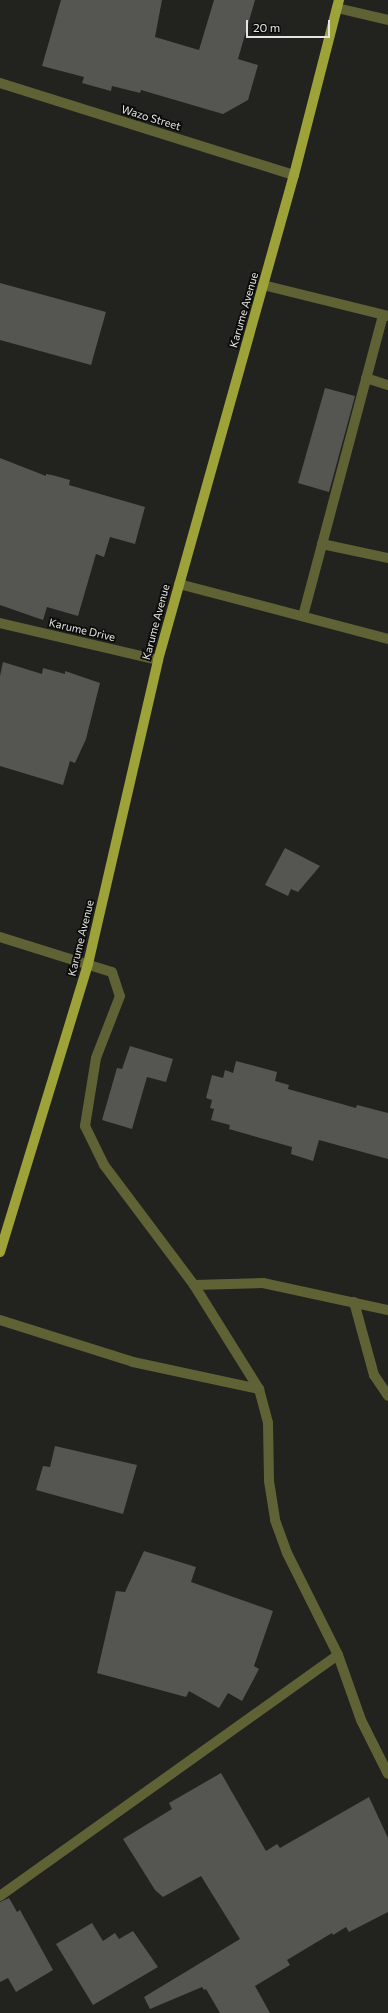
<!DOCTYPE html>
<html>
<head>
<meta charset="utf-8">
<style>
	body { margin:0 }
	#map { position:relative; width:388px; height:2013px; overflow:hidden; background:#22221f; font-family:Commissioner,sans-serif }
	div>[style] { position:absolute }
	[style*='--x'] { left:calc(var(--x)*1px); top:calc(var(--y)*1px); width:calc(var(--w)*1px); rotate:calc(var(--a)*1deg) }
	.building>* { inset:0; background:#555552 }
	.minor>* { height:10px; margin:-5px; padding:0 5px; transform-origin:5px; border-radius:5px; background:#5f6234 }
	.major>* { height:10px; margin:-5px; padding:0 5px; transform-origin:5px; border-radius:5px; background:#9da239 }
	span { translate:-50% -50%; white-space:nowrap; text-align:center; line-height:1.15; -webkit-text-stroke:3.5px #0b0c0a; paint-order:stroke }
	.street-label { font-size:11px; color:#e4e4e2 }
	.scale { position:absolute; left:246px; top:20px; width:84px; height:18px; box-sizing:border-box; border:2px solid #e4e4e2; border-top:0; padding-left:5px; font-size:12px; line-height:14px; white-space:nowrap; color:#e4e4e2; -webkit-text-stroke:3px #0b0c0a; paint-order:stroke }
</style>
</head>
<body>
<div id="map">
	<div class="building">
		<div style="clip-path:polygon(61px 0,162px 0,155px 37px,199px 50px,214px 0,255px 0,238px 59px,258px 65px,248px 100px,223px 114px,141px 90px,140px 93px,112px 86px,111px 91px,82px 83px,84px 77px,42px 66px)"></div>
		<div style="clip-path:polygon(0 283px,106px 312px,91px 365px,0 340px)"></div>
		<div style="clip-path:polygon(325px 388px,355px 396px,329px 492px,298px 483px)"></div>
		<div style="clip-path:polygon(0 458px,46px 476px,46px 474px,52px 475px,70px 480px,69px 485px,145px 507px,135px 544px,110px 537px,104px 557px,96px 554px,78px 616px,47px 607px,43px 620px,0 605px)"></div>
		<div style="clip-path:polygon(3px 662px,42px 674px,43px 668px,65px 674px,65px 671px,100px 683px,86px 739px,75px 763px,70px 761px,63px 785px,0 766px,0 676px)"></div>
		<div style="clip-path:polygon(285px 848px,320px 866px,298px 892px,291px 889px,288px 896px,265px 885px)"></div>
		<div style="clip-path:polygon(130px 1046px,173px 1059px,166px 1082px,147px 1077px,132px 1129px,102px 1120px,117px 1068px,122px 1069px)"></div>
		<div style="clip-path:polygon(236px 1061px,277px 1072px,275px 1081px,289px 1085px,288px 1089px,356px 1108px,357px 1105px,388px 1113px,388px 1159px,319px 1140px,313px 1161px,291px 1154px,292px 1147px,229px 1129px,230px 1125px,211px 1120px,214px 1109px,210px 1108px,212px 1100px,206px 1098px,212px 1075px,223px 1078px,225px 1070px,233px 1073px)"></div>
		<div style="clip-path:polygon(55px 1446px,137px 1465px,123px 1514px,36px 1490px,43px 1466px,50px 1467px)"></div>
		<div style="clip-path:polygon(144px 1551px,196px 1567px,191px 1582px,273px 1611px,254px 1666px,259px 1669px,242px 1701px,228px 1693px,219px 1708px,189px 1691px,186px 1697px,97px 1673px,116px 1591px,125px 1592px)"></div>
		<div style="clip-path:polygon(221px 1773px,266px 1851px,277px 1844px,280px 1848px,369px 1797px,388px 1838px,388px 1912px,349px 1932px,346px 1927px,333px 1935px,332px 1933px,287px 1960px,290px 1965px,255px 1986px,270px 2013px,220px 2013px,206px 1989px,204px 1990px,202px 1987px,150px 2009px,144px 1997px,240px 1939px,201px 1876px,163px 1897px,155px 1890px,123px 1839px,172px 1809px,169px 1803px)"></div>
		<div style="clip-path:polygon(9px 1898px,17px 1912px,20px 1910px,53px 1970px,16px 1992px,8px 1978px,0 1982px,0 1902px)"></div>
		<div style="clip-path:polygon(92px 1923px,103px 1941px,115px 1933px,119px 1939px,133px 1931px,158px 1967px,93px 2005px,56px 1944px)"></div>
	</div>
	<div class="minor">
		<div style="--x:337;--y:8;--w:52;--a:13.2"></div>
		<div style="--x:0;--y:83;--w:308;--a:17.4"></div>
		<div style="--x:263;--y:285;--w:129;--a:13.9"></div>
		<div style="--x:366;--y:378;--w:23;--a:18"></div>
		<div style="--x:322;--y:544;--w:67;--a:12"></div>
		<div style="--x:179;--y:584;--w:216;--a:14.7"></div>
		<div style="--x:303;--y:616;--w:311;--a:-75.1"></div>
		<div style="--x:0;--y:623;--w:162;--a:13.2"></div>
		<div style="--x:0;--y:937;--w:117;--a:17.4"></div>
		<div style="--x:112;--y:972;--w:25;--a:72"></div>
		<div style="--x:120;--y:996;--w:66;--a:111.2"></div>
		<div style="--x:96;--y:1058;--w:69;--a:99.2"></div>
		<div style="--x:85;--y:1126;--w:43;--a:64"></div>
		<div style="--x:104;--y:1165;--w:150;--a:53.1"></div>
		<div style="--x:194;--y:1285;--w:123;--a:58"></div>
		<div style="--x:259;--y:1389;--w:35;--a:75"></div>
		<div style="--x:268;--y:1423;--w:58;--a:89"></div>
		<div style="--x:269;--y:1481;--w:39;--a:81"></div>
		<div style="--x:275;--y:1520;--w:35;--a:70"></div>
		<div style="--x:287;--y:1553;--w:114;--a:63.4"></div>
		<div style="--x:338;--y:1655;--w:69;--a:70.5"></div>
		<div style="--x:361;--y:1720;--w:60;--a:63.4"></div>
		<div style="--x:194;--y:1285;--w:69;--a:-1.7"></div>
		<div style="--x:263;--y:1283;--w:128;--a:12.2"></div>
		<div style="--x:354;--y:1302;--w:76;--a:74.7"></div>
		<div style="--x:374;--y:1375;--w:25;--a:56"></div>
		<div style="--x:0;--y:1320;--w:139;--a:17.5"></div>
		<div style="--x:133;--y:1362;--w:129;--a:12.1"></div>
		<div style="--x:0;--y:1896;--w:415;--a:-35.5"></div>
	</div>
	<div class="major">
		<div style="--x:0;--y:1252;--w:301;--a:-73"></div>
		<div style="--x:88;--y:964;--w:312;--a:-77"></div>
		<div style="--x:158;--y:660;--w:504;--a:-74.34"></div>
		<div style="--x:294;--y:175;--w:181;--a:-75.6"></div>
	</div>
	<div class="street-label">
		<span style="left:151px;top:118px;rotate:17deg">Wazo Street</span>
		<span style="left:244px;top:310px;rotate:-74deg">Karume Avenue</span>
		<span style="left:156px;top:622px;rotate:-75deg">Karume Avenue</span>
		<span style="left:82px;top:630px;rotate:13deg">Karume Drive</span>
		<span style="left:81px;top:938px;rotate:-76deg">Karume Avenue</span>
	</div>
	<div class="scale">20 m</div>
</div>
</body>
</html>
